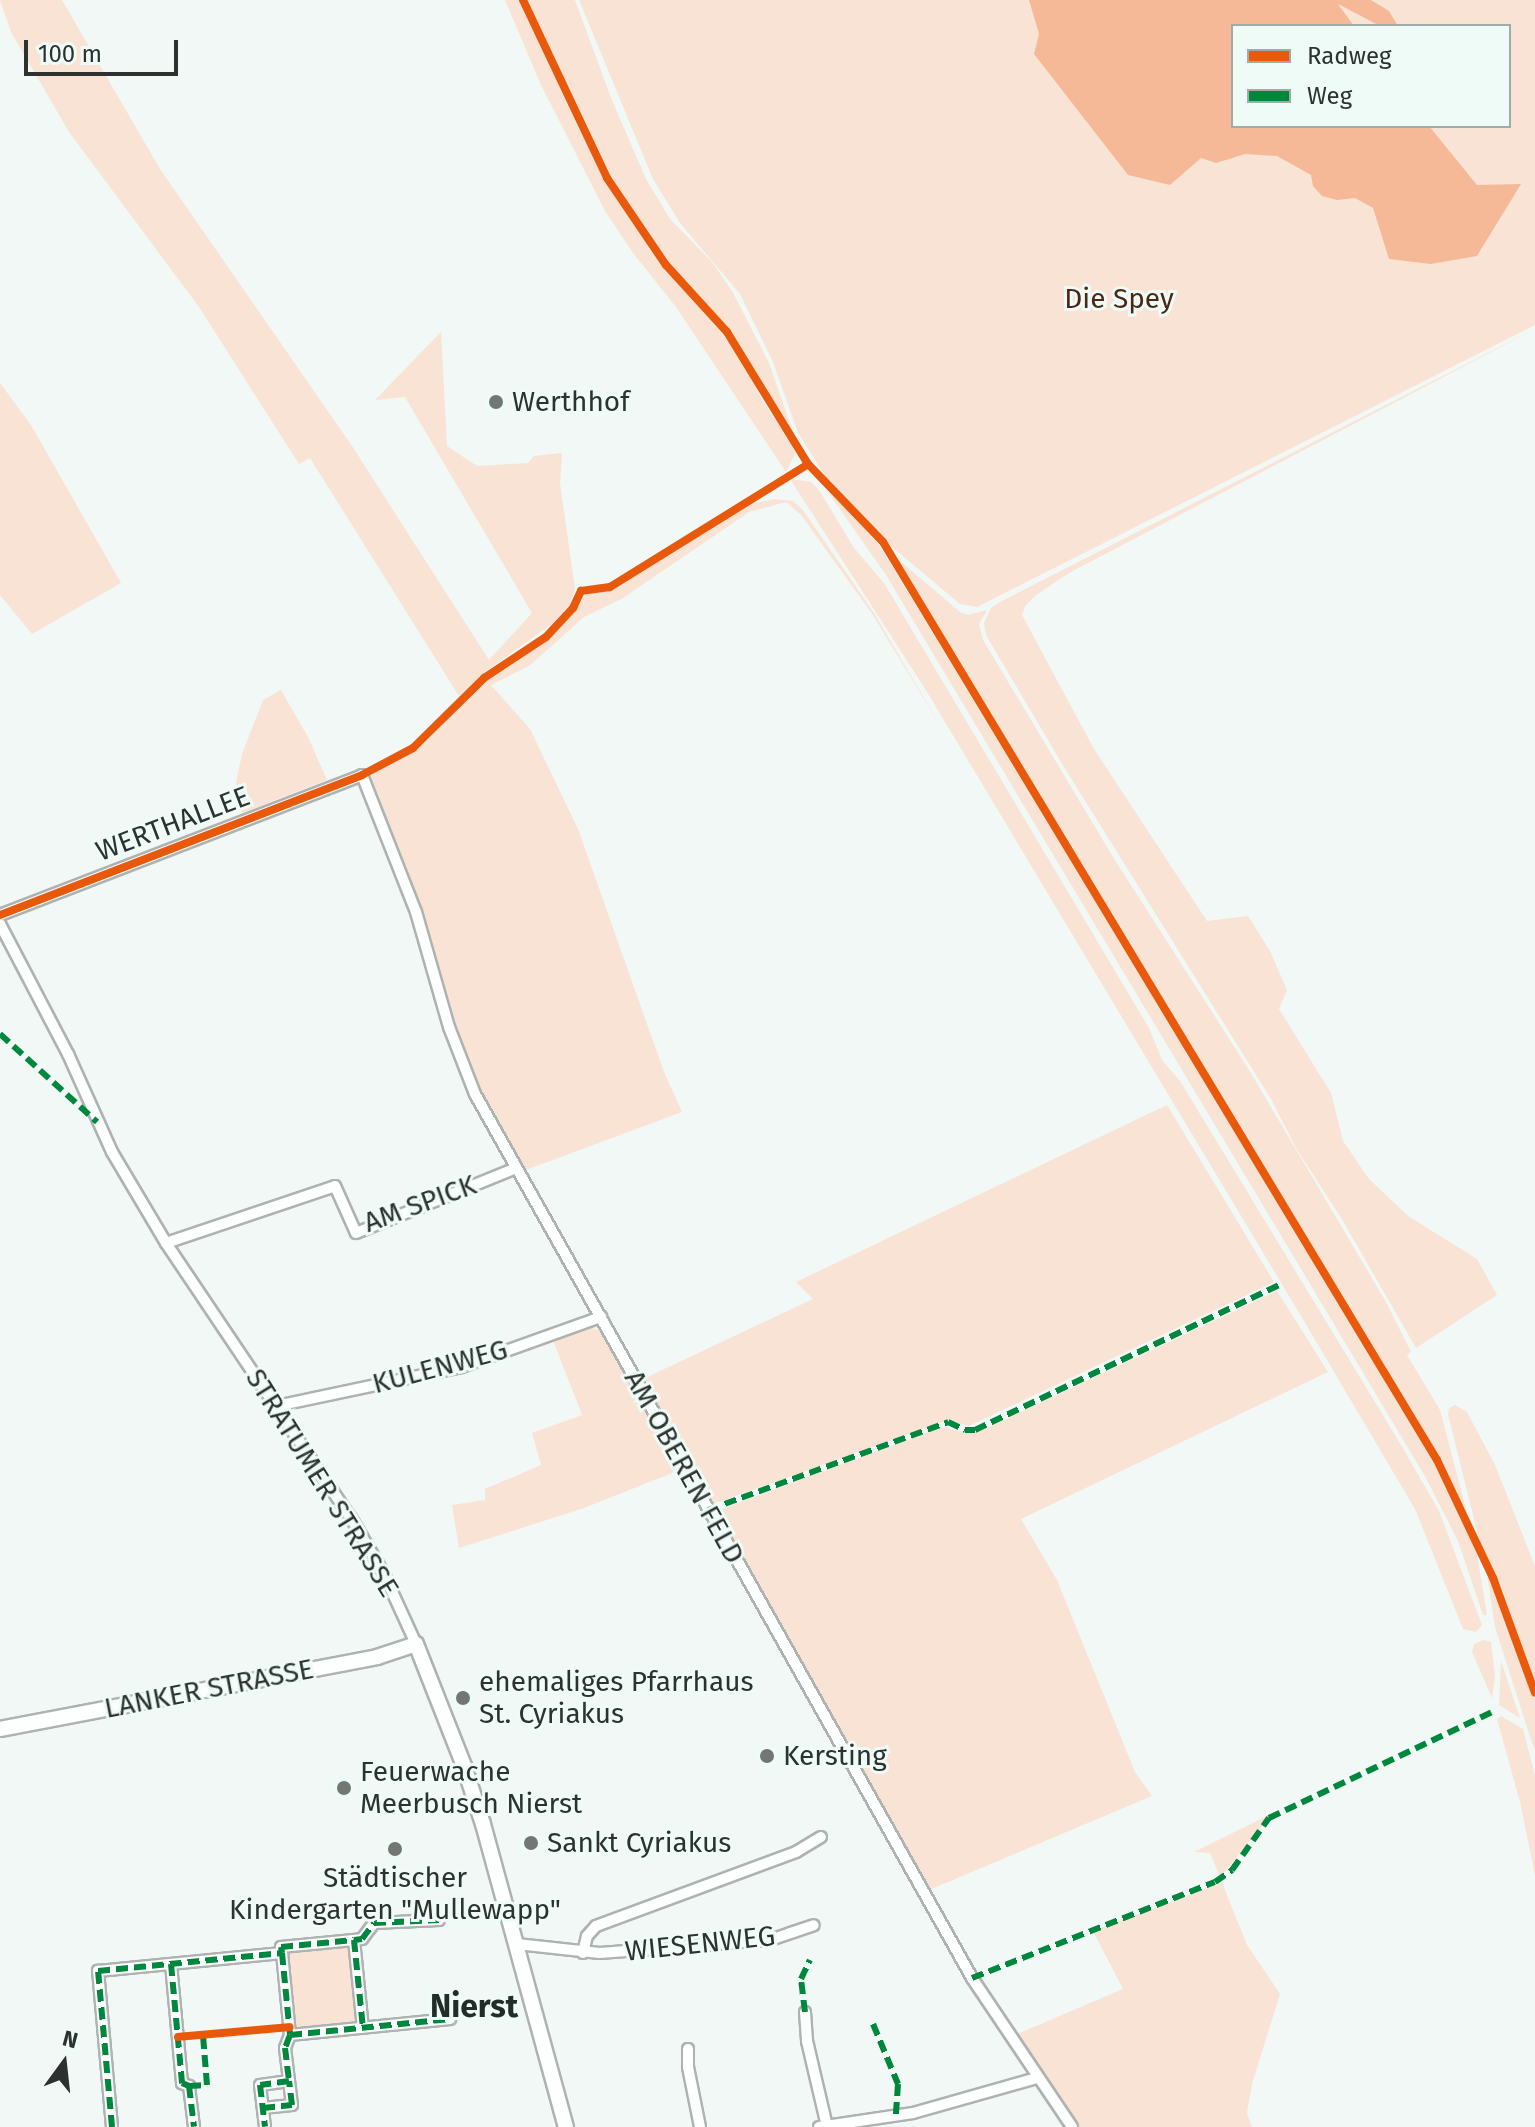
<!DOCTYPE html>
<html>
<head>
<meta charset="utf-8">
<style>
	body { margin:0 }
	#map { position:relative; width:1535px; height:2127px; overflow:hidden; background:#f1f8f5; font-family:"Fira Sans",sans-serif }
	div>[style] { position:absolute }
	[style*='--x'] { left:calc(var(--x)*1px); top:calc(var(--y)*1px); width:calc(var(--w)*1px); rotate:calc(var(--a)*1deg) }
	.green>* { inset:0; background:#f9e3d5 }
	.water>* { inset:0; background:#f5b998 }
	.roads { filter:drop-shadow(2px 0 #aeb3b1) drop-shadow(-2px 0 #aeb3b1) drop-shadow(0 2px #aeb3b1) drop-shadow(0 -2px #aeb3b1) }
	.street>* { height:10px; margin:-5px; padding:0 5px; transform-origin:5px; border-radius:5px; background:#fdfefe }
	.secondary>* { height:14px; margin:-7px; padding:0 7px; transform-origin:7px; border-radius:7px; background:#fdfefe }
	.quiet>* { height:6px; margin-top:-3px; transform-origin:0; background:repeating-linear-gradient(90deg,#00873e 0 12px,transparent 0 18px) }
	.cycleway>* { height:8px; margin:-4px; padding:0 4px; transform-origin:4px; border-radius:4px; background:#e8590c }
	.dots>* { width:22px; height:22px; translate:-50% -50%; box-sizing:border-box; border:4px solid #eefbf6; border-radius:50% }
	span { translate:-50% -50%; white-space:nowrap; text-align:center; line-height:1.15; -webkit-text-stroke:6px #eefbf6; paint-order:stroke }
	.park-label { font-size:28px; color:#4b2714 }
	.poi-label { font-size:28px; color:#2d322f }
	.left { translate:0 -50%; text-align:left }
	.street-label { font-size:28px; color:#2d322f }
	.quarter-label { font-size:32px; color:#222c28; font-weight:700 }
	.legend { position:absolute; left:1231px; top:24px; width:280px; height:104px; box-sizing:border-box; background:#eefbf6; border:2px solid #a1aba6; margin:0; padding:10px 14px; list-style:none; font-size:24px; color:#2d322f }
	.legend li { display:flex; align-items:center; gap:16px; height:40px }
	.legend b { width:40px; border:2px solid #a1aba6 }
	.north { position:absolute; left:24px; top:2023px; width:80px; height:80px; -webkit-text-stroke:6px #eefbf6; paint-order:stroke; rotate:15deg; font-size:22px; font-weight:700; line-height:32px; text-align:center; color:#2d322f }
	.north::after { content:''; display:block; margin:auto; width:28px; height:36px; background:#2d322f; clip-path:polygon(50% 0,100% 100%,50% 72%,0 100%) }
	.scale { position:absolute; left:24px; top:40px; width:154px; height:36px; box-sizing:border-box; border:4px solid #2d322f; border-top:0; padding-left:10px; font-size:24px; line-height:28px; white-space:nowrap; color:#2d322f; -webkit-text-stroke:6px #eefbf6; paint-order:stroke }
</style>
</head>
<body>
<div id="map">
	<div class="green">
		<div style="clip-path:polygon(0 0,62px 0,160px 169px,352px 446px,489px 660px,532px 613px,405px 397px,375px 400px,441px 332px,447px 446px,477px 466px,528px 463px,534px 456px,562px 453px,560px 483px,575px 589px,570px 604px,553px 623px,481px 675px,459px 696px,310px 458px,299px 464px,199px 307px,69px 132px,11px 32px)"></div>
		<div style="clip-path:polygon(505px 0,520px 0,612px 189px,665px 268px,742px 357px,763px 402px,790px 441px,795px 454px,786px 472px,676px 307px,633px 253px,605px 211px,541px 85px)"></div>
		<div style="clip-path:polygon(526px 0,575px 0,611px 98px,646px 179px,670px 219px,712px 262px,732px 291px,769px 363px,794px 435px,730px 331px,681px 280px,620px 194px)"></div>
		<div style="clip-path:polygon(evenodd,579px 0,1535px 0,1535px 325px,977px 607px,960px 604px,886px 542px,826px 477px,798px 433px,773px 362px,740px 294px,680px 223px,653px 179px,579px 0,1233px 26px,1509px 26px,1509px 126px,1233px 126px,1233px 26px)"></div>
		<div style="clip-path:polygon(1535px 329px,1069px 573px,1036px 595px,1025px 606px,1022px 615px,1094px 749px,1207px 921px,1248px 916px,1270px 951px,1287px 990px,1279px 1009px,1331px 1093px,1343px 1141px,1369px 1179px,1408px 1216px,1477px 1259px,1497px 1295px,1416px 1348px,1343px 1221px,1296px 1148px,1271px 1099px,1064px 767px,986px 635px,984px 623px,991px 608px,1000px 602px)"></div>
		<div style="clip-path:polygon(0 383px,31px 425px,121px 583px,32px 634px,0 595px)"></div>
		<div style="clip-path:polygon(790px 479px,811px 482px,819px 490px,854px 548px,884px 583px,1149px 1028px,1162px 1060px,1180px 1081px,1401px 1445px,1439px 1511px,1482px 1625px,1476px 1632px,1463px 1629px,1415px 1509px,1301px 1316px,924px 687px)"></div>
		<div style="clip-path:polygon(826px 489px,875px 538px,1423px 1442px,1475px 1542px,1487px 1615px,1483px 1615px,1458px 1541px,1426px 1478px,886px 575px)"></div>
		<div style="clip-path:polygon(775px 499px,793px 501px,803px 510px,874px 613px,945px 734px,873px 615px,801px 515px,786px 502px,749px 512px,623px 598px,584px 617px,529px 666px,491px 685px,530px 729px,578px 829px,664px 1072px,682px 1112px,523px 1171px,467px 1065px,370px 778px,376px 771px,425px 743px,486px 680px,548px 639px,572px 615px,585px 595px,619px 585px,746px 505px)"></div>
		<div style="clip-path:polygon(893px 555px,960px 612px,968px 615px,987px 610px,979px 624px,983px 640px,1113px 857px,1249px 1070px,1386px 1302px,1411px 1352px,1407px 1355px,1440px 1410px,1467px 1513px,1391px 1378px)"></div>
		<div style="clip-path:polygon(281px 690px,308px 737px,327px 780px,242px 813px,236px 783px,242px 754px,263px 700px)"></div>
		<div style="clip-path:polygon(1167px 1105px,1274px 1282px,969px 1426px,948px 1420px,710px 1505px,641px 1380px,813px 1299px,796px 1282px)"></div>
		<div style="clip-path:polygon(1277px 1291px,1328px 1372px,1021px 1519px,1057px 1580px,1135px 1772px,1152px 1796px,929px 1890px,714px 1512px,942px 1427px,968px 1433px,983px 1430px)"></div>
		<div style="clip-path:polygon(589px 1327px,599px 1330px,676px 1467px,672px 1473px,584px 1508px,459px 1548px,452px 1505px,485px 1500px,485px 1489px,541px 1465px,532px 1433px,582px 1415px,553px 1340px)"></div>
		<div style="clip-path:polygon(1455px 1405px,1467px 1412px,1495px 1465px,1535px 1566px,1535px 1685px,1502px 1590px,1480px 1543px,1448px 1414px,1449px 1408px)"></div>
		<div style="clip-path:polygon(1486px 1568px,1535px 1700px,1535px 1752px,1495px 1627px)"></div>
		<div style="clip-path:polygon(1484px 1640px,1491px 1642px,1495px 1676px,1492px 1698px,1472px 1652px,1474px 1644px)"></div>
		<div style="clip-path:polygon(1501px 1661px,1520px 1718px,1499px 1705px)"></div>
		<div style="clip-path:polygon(1501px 1716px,1523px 1729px,1535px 1776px,1535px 1875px,1520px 1802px,1497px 1719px)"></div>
		<div style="clip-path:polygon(1273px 1813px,1220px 1877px,1210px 1853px,1194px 1852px)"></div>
		<div style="clip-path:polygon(1222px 1883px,1247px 1945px,1280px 1994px,1252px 2084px,1247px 2113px,1252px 2127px,1077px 2127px,1015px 2035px,1123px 1989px,1093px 1931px)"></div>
		<div style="clip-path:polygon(350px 1944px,358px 2023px,296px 2029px,288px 1950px)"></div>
	</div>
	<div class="water">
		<div style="clip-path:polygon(1029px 0,1371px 0,1389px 11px,1398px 26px,1380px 26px,1338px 4px,1354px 26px,1233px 26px,1233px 126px,1429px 126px,1477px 185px,1521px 184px,1477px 256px,1431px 264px,1389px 259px,1373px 208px,1355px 198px,1337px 200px,1322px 196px,1313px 186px,1311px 175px,1277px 156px,1245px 154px,1216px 163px,1201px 158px,1170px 185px,1128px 175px,1034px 54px,1039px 34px)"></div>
	</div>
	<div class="roads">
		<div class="street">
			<div style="--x:0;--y:915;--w:388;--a:-21.1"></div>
			<div style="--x:362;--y:775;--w:147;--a:68.5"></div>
			<div style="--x:416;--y:912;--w:120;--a:74"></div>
			<div style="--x:449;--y:1027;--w:72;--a:68.8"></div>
			<div style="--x:475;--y:1094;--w:1014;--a:60.65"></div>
			<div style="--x:972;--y:1978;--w:179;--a:56.1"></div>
			<div style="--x:0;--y:924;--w:147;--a:62.4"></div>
			<div style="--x:68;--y:1054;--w:107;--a:65.8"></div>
			<div style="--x:112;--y:1152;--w:106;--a:59.3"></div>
			<div style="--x:166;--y:1243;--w:337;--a:56.1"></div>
			<div style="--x:354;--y:1523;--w:59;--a:59.5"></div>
			<div style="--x:384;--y:1574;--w:77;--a:65.4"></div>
			<div style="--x:166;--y:1243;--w:178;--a:-18.6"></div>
			<div style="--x:335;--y:1186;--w:51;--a:65.9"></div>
			<div style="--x:356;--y:1233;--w:173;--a:-22.1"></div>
			<div style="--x:276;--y:1406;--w:189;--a:-11.9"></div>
			<div style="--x:461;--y:1367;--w:149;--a:-19.7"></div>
			<div style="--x:354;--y:1940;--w:8;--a:-7"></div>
			<div style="--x:362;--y:1939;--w:20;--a:-53"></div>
			<div style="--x:374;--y:1923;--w:65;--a:-2.6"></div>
			<div style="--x:517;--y:1944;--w:83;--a:6.2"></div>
			<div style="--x:600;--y:1953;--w:170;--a:-4.4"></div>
			<div style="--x:770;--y:1940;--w:46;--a:-18.8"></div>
			<div style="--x:282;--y:1953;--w:6;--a:-99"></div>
			<div style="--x:281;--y:1947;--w:73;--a:-5.5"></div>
			<div style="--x:354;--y:1940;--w:88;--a:84.2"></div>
			<div style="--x:583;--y:1953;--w:17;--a:-77"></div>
			<div style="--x:587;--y:1936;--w:13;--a:-48"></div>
			<div style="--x:596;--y:1926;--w:213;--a:-20.3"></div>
			<div style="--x:796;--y:1852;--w:29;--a:-31"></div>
			<div style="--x:171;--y:1964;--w:120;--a:84.7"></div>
			<div style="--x:182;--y:2083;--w:8;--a:23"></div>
			<div style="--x:189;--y:2086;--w:41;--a:83"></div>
			<div style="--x:805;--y:2012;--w:29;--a:86"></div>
			<div style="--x:807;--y:2041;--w:87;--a:76.8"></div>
			<div style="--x:290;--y:2035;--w:161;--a:-5.7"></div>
			<div style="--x:688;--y:2049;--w:18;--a:90"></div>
			<div style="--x:688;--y:2067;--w:61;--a:78.7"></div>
			<div style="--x:263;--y:2108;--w:29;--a:-6"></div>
			<div style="--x:292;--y:2105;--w:24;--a:-97"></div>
			<div style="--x:112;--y:2127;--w:157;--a:-95.1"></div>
			<div style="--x:98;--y:1971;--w:185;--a:-5.6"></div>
			<div style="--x:282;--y:1953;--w:82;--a:84.4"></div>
			<div style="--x:290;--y:2035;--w:14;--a:111"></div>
			<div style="--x:285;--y:2048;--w:33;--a:83"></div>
			<div style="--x:289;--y:2081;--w:29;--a:172"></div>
			<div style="--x:260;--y:2085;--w:42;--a:83.2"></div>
			<div style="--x:819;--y:2127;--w:95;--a:-8.5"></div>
			<div style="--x:913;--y:2113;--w:129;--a:-15.8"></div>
		</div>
		<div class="secondary">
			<div style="--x:0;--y:1729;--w:384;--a:-10.8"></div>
			<div style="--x:377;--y:1657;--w:41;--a:-18.4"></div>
			<div style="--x:416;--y:1644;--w:131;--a:68.5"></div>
			<div style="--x:464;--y:1766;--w:61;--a:71.9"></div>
			<div style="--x:483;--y:1824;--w:314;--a:74.7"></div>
		</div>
	</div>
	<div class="quiet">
		<div style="--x:0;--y:1034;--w:131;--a:42.2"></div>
		<div style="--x:708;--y:1510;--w:256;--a:-20.1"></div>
		<div style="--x:948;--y:1422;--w:19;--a:25"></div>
		<div style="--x:965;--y:1430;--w:10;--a:0"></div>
		<div style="--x:975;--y:1430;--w:337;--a:-25.5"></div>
		<div style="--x:354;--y:1940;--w:8;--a:-7"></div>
		<div style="--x:362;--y:1939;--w:20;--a:-53"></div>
		<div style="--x:374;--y:1923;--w:65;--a:-2.6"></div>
		<div style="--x:282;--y:1953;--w:6;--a:-99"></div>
		<div style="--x:281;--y:1947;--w:73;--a:-5.5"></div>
		<div style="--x:354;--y:1940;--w:88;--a:84.2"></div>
		<div style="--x:171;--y:1964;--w:120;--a:84.7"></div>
		<div style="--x:182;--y:2083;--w:8;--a:23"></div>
		<div style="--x:189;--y:2086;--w:41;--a:83"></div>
		<div style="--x:972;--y:1978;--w:261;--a:-21.6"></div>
		<div style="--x:1215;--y:1882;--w:21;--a:-35"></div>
		<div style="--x:1232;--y:1870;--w:64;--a:-54.6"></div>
		<div style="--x:1269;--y:1818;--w:247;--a:-25.4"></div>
		<div style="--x:805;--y:2012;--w:33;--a:-97"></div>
		<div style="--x:801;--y:1979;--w:21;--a:-65"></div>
		<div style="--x:873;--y:2024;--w:65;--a:67.4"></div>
		<div style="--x:898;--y:2084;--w:32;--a:94"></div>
		<div style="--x:290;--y:2035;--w:161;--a:-5.7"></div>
		<div style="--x:189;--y:2086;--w:18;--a:-3"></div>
		<div style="--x:207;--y:2085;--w:50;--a:-94.6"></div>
		<div style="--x:263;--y:2108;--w:29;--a:-6"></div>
		<div style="--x:292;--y:2105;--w:24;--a:-97"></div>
		<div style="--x:112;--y:2127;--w:157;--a:-95.1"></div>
		<div style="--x:98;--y:1971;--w:185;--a:-5.6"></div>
		<div style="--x:282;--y:1953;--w:82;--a:84.4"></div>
		<div style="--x:290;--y:2035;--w:14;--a:111"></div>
		<div style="--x:285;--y:2048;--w:33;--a:83"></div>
		<div style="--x:289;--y:2081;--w:29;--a:172"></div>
		<div style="--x:260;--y:2085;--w:42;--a:83.2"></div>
	</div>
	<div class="cycleway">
		<div style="--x:523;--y:0;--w:197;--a:64.7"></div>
		<div style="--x:607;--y:178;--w:105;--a:55.9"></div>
		<div style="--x:666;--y:265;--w:91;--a:47.7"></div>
		<div style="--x:727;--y:332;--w:155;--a:58.5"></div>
		<div style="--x:808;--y:464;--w:108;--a:46.1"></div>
		<div style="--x:883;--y:542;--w:1072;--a:58.89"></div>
		<div style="--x:1437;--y:1460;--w:131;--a:64.6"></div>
		<div style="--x:1493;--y:1578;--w:122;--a:69.9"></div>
		<div style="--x:0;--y:915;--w:388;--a:-21.1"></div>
		<div style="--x:362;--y:775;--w:58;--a:-27.9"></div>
		<div style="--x:413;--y:748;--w:100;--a:-44.6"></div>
		<div style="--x:484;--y:678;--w:74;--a:-33.5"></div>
		<div style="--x:546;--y:637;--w:40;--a:-47"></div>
		<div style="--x:573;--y:608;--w:19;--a:-65"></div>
		<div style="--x:581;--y:591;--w:29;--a:-8"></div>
		<div style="--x:610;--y:587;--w:233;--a:-31.8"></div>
		<div style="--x:178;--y:2037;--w:112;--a:-5.1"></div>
	</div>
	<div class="dots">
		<div style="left:496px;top:402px;background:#727774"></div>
		<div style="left:463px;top:1698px;background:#727774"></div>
		<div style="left:767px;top:1756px;background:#727774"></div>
		<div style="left:344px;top:1788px;background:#727774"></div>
		<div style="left:531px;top:1843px;background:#727774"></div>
		<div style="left:395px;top:1849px;background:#727774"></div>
	</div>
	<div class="park-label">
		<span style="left:1119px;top:299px">Die Spey</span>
	</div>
	<div class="poi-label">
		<span class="left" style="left:512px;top:402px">Werthhof</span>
		<span class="left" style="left:479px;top:1698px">ehemaliges Pfarrhaus<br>St. Cyriakus</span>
		<span class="left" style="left:783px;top:1756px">Kersting</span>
		<span class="left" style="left:360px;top:1788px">Feuerwache<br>Meerbusch Nierst</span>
		<span class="left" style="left:547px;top:1843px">Sankt Cyriakus</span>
		<span style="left:395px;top:1894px">Städtischer<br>Kindergarten "Mullewapp"</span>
	</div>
	<div class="street-label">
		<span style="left:173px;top:824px;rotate:-21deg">WERTHALLEE</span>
		<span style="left:420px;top:1204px;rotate:-20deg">AM SPICK</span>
		<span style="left:440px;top:1367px;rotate:-15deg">KULENWEG</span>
		<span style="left:684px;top:1467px;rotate:61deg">AM OBEREN FELD</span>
		<span style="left:322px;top:1483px;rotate:58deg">STRATUMER STRASSE</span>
		<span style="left:209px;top:1689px;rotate:-11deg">LANKER STRASSE</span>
		<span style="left:700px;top:1944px;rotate:-6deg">WIESENWEG</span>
	</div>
	<div class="quarter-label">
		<span style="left:474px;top:2006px">Nierst</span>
	</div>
	<ul class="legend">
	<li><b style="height:10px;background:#e8590c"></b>Radweg</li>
	<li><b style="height:10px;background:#00873e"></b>Weg</li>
	</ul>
	<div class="north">N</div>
	<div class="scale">100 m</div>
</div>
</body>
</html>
